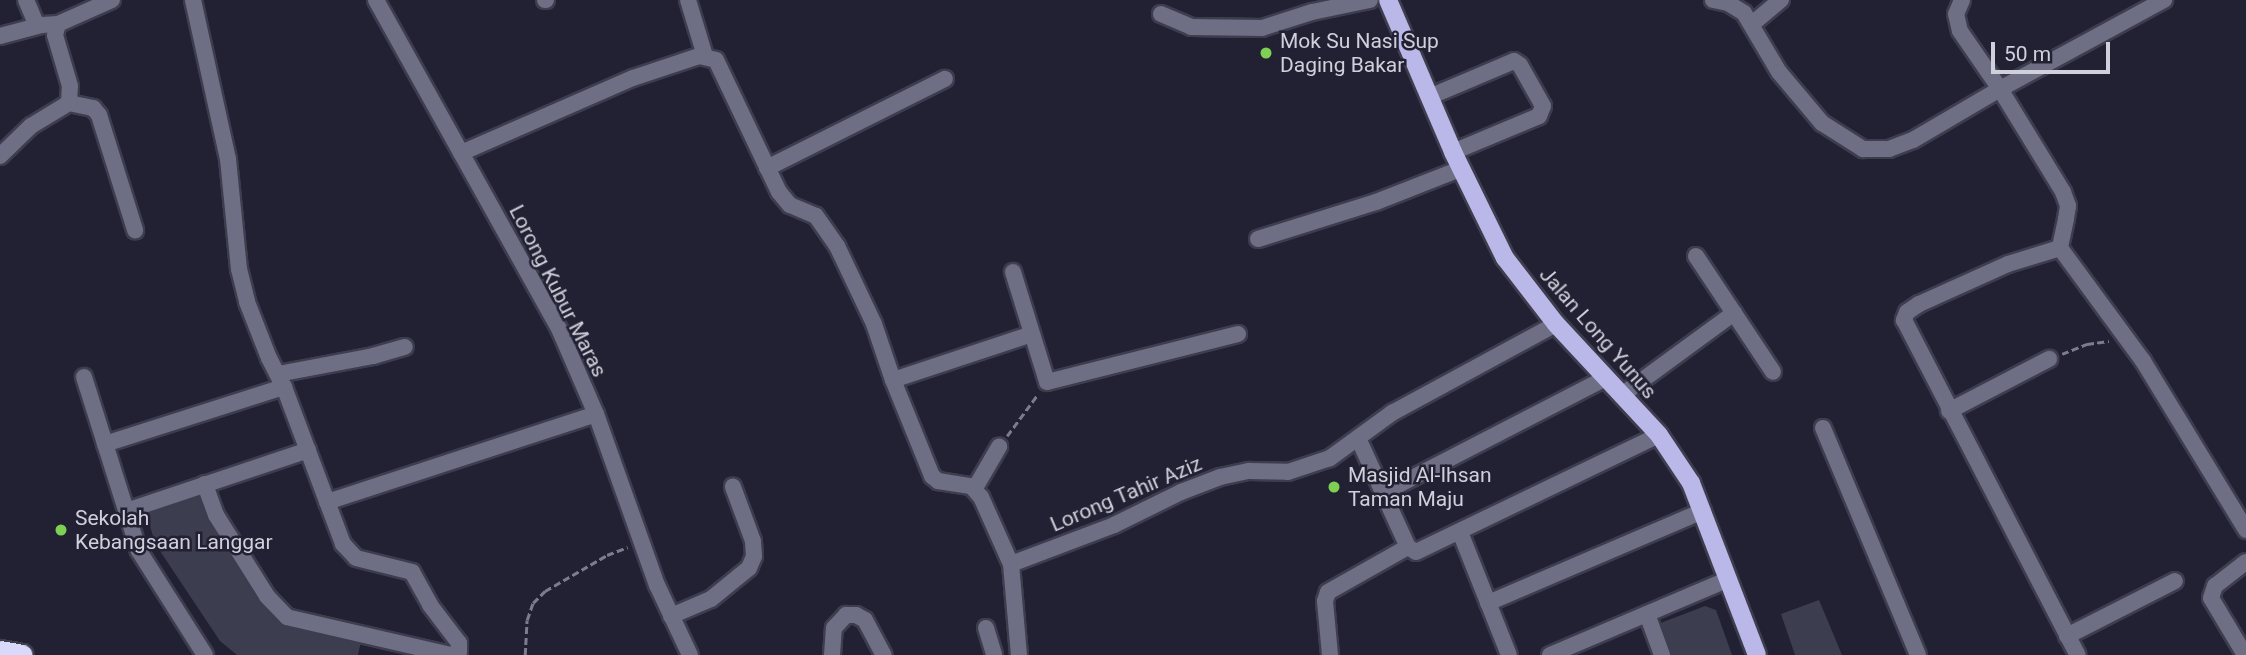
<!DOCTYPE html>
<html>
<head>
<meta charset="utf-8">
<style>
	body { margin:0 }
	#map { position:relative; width:2246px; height:655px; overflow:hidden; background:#222133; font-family:Roboto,sans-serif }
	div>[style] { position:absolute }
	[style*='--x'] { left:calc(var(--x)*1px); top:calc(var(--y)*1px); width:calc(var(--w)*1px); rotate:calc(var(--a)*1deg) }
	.building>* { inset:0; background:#3d3d50 }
	.path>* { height:2.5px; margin-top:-1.25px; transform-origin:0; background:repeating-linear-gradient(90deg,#7c7c8b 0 7px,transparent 0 10.5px) }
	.roads { filter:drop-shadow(2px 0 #3e3d4e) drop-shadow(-2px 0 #3e3d4e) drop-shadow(0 2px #3e3d4e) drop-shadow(0 -2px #3e3d4e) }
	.minor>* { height:16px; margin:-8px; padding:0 8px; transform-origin:8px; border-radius:8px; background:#6e6e85 }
	.major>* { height:18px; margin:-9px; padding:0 9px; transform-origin:9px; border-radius:9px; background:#bab8e8 }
	.highway>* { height:21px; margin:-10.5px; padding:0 10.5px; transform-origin:10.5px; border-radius:10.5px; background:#d9d9fb }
	.dots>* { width:19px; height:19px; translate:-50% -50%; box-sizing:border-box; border:4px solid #222133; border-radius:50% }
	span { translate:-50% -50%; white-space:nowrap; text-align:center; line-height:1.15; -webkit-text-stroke:5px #222133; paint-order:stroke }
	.poi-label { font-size:21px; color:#d0d0dc }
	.left { translate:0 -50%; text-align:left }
	.street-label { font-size:21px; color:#d0d0dc }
	.scale { position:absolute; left:1991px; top:42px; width:119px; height:32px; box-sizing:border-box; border:4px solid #d0d0dc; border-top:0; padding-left:9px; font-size:21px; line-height:24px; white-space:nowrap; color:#d0d0dc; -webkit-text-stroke:5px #222133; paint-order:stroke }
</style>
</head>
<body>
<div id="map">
	<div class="building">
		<div style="clip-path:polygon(201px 492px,210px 521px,279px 623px,361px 641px,358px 655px,237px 655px,220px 641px,156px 545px,145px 511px)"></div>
		<div style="clip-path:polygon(1819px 600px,1842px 655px,1795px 655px,1781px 614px)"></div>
		<div style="clip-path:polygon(1705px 606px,1716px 610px,1732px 655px,1669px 655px,1658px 624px)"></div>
	</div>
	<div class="path">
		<div style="--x:2062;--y:354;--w:27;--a:-22"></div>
		<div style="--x:2087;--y:344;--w:22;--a:-8"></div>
		<div style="--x:1007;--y:436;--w:52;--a:-53.6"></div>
		<div style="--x:525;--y:655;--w:35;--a:-87"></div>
		<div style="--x:527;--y:620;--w:18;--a:-71"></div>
		<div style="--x:533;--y:603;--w:17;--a:-45"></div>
		<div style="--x:545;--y:591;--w:72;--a:-30.1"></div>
		<div style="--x:607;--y:555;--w:22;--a:-21"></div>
	</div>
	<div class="roads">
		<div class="minor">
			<div style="--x:26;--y:0;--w:28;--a:67"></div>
			<div style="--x:193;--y:0;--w:163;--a:77.6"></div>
			<div style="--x:228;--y:159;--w:111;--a:84.3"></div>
			<div style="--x:239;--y:269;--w:34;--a:76"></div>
			<div style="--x:247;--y:302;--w:60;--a:68.6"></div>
			<div style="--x:269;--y:358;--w:33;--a:63"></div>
			<div style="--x:284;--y:387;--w:168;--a:69.4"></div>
			<div style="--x:343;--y:544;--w:19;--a:47"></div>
			<div style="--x:356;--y:558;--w:58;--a:14"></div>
			<div style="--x:412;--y:572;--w:38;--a:61"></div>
			<div style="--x:430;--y:605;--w:48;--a:52.7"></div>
			<div style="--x:459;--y:643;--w:9;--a:90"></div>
			<div style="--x:459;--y:652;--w:9;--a:159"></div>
			<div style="--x:451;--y:655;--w:168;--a:-167"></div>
			<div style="--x:287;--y:617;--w:29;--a:-134"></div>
			<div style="--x:267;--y:596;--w:96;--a:-122.2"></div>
			<div style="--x:216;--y:515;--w:33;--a:-110"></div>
			<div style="--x:376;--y:0;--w:379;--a:60.9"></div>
			<div style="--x:560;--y:331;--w:90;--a:66.6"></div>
			<div style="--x:596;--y:414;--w:182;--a:70.4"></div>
			<div style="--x:657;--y:585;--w:77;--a:64.8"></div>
			<div style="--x:545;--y:0;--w:1;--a:0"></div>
			<div style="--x:688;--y:0;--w:59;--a:73.1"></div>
			<div style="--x:1713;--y:0;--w:15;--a:11"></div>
			<div style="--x:1728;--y:3;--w:19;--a:32"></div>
			<div style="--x:1744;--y:13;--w:69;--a:59.3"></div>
			<div style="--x:1779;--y:72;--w:67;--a:49.9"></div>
			<div style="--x:1822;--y:123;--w:49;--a:32.4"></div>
			<div style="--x:1863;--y:149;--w:26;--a:0"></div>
			<div style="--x:1889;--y:149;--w:26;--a:-21"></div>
			<div style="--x:1913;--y:140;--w:101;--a:-30.4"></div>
			<div style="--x:2000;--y:89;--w:187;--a:-28.5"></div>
			<div style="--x:1962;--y:0;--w:15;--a:113"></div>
			<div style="--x:1956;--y:14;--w:17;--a:77"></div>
			<div style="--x:1960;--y:31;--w:70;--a:55.4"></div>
			<div style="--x:2000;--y:89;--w:121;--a:58.5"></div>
			<div style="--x:2063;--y:192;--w:15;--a:70"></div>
			<div style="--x:2068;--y:206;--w:13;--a:99"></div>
			<div style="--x:2066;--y:219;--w:30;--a:102"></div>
			<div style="--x:2060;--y:248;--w:54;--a:162.9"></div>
			<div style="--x:2008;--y:264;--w:98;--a:155.8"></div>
			<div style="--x:1919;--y:304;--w:14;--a:146"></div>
			<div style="--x:1907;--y:312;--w:9;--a:111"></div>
			<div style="--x:1904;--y:320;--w:377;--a:62.6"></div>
			<div style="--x:1161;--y:14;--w:33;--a:23"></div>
			<div style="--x:1191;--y:27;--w:71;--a:0.8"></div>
			<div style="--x:1262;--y:28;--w:52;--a:-17.7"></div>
			<div style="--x:1312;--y:12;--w:59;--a:-11.7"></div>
			<div style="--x:1752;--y:24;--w:38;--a:-40"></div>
			<div style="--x:0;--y:36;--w:43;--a:-14.7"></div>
			<div style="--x:42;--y:25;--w:16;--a:-4"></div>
			<div style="--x:1429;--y:97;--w:92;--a:-23"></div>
			<div style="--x:1514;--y:61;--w:7;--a:34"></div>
			<div style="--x:1520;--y:65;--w:47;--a:60.7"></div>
			<div style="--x:1543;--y:106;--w:11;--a:112"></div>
			<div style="--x:1539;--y:116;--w:93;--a:157.3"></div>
			<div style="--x:69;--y:103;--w:25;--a:12"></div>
			<div style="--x:93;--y:108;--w:9;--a:49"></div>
			<div style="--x:99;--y:115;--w:121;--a:72.6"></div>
			<div style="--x:461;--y:153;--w:188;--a:-23.6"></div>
			<div style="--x:633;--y:78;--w:70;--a:-18.4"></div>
			<div style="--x:699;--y:56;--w:17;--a:13"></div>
			<div style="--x:716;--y:60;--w:146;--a:64.5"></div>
			<div style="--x:779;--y:192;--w:17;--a:50"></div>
			<div style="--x:790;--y:205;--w:28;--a:23"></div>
			<div style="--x:816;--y:216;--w:37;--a:55"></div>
			<div style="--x:837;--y:246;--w:86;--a:64.6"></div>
			<div style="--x:874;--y:324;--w:59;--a:71.3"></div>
			<div style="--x:893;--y:380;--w:104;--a:67.9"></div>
			<div style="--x:932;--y:476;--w:8;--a:40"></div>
			<div style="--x:938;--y:481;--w:33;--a:9"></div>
			<div style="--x:971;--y:486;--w:15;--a:48"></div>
			<div style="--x:981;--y:497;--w:73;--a:65.9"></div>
			<div style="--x:1011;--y:564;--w:91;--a:85"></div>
			<div style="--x:0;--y:156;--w:43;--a:-44.1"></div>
			<div style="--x:31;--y:126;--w:44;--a:-31.2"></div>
			<div style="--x:69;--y:103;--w:17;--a:-87"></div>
			<div style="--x:70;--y:86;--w:53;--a:-106.4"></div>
			<div style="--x:55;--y:35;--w:11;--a:-75"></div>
			<div style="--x:58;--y:24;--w:59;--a:-24"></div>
			<div style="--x:767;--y:168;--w:199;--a:-26.6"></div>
			<div style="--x:1258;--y:239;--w:124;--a:-17.4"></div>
			<div style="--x:1376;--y:202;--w:90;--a:-21.4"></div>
			<div style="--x:2060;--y:248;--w:140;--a:53.7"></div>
			<div style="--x:2143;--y:361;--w:198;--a:58.6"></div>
			<div style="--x:1696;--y:256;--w:139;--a:56.4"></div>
			<div style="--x:1013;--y:272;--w:115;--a:72.8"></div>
			<div style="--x:1047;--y:382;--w:197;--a:-14.1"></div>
			<div style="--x:278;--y:374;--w:97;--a:-10.7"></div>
			<div style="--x:373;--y:356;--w:33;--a:-16"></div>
			<div style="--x:84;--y:377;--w:182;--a:72.5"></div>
			<div style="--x:139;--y:551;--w:123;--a:57.6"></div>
			<div style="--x:893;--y:380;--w:146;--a:-18.3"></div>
			<div style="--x:1622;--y:395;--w:139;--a:-36.2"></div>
			<div style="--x:1949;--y:411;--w:113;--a:-27.5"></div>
			<div style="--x:1823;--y:428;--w:246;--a:67.3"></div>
			<div style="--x:1358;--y:438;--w:120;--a:65.4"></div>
			<div style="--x:1408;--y:547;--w:9;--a:32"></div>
			<div style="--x:1416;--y:552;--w:270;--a:-25.7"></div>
			<div style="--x:105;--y:444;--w:188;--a:-17.7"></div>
			<div style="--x:975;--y:488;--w:48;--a:-59.7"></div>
			<div style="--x:1383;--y:493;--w:251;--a:-27.3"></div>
			<div style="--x:327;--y:502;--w:283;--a:-18.1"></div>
			<div style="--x:126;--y:511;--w:192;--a:-18.5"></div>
			<div style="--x:1460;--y:532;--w:132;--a:68.3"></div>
			<div style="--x:1011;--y:564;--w:110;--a:-20.7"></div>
			<div style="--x:1114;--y:525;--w:75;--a:-26.2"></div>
			<div style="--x:1181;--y:492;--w:42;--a:-21"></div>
			<div style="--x:1220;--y:477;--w:30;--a:-12"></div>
			<div style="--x:1249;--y:471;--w:39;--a:1"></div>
			<div style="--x:1288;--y:472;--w:44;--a:-18.4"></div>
			<div style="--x:1330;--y:458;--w:77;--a:-36"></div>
			<div style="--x:1392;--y:413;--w:187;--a:-28.5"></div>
			<div style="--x:1488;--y:603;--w:234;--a:-23.2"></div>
			<div style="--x:1647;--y:614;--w:44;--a:69.9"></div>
			<div style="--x:671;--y:616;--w:43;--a:-23"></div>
			<div style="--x:711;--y:599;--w:49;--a:-39.2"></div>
			<div style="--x:749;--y:568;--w:13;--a:-67"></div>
			<div style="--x:754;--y:556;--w:15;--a:-94"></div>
			<div style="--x:753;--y:541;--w:58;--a:-110.3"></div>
			<div style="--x:986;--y:628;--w:28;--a:73"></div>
			<div style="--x:2067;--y:636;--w:121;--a:-27"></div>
			<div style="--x:832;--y:655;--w:27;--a:-86"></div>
			<div style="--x:834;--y:628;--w:18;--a:-47"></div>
			<div style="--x:846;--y:615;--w:10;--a:0"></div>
			<div style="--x:856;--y:615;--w:10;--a:29"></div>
			<div style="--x:865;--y:620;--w:40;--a:62"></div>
			<div style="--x:1330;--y:655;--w:54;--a:-95.3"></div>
			<div style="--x:1325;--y:601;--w:9;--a:-72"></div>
			<div style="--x:1328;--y:592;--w:92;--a:-29.4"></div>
			<div style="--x:1550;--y:655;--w:194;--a:-23"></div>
			<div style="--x:2245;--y:655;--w:66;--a:-120.8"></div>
			<div style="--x:2211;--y:598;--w:13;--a:-72"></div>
			<div style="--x:2215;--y:586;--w:39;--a:-38"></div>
		</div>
		<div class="major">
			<div style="--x:1388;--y:0;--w:165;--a:66.8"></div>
			<div style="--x:1453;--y:152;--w:118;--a:63.9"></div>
			<div style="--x:1505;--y:258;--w:83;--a:52.3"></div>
			<div style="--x:1556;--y:324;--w:151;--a:47.1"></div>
			<div style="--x:1659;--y:435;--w:58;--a:56.3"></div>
			<div style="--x:1691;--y:483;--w:184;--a:69"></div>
		</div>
		<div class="highway">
			<div style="--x:0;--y:651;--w:22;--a:10"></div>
		</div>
	</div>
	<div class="dots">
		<div style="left:1266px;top:53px;background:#7fd052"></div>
		<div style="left:1334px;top:487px;background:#7fd052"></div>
		<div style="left:61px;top:530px;background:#7fd052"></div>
	</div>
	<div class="poi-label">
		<span class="left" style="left:1280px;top:53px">Mok Su Nasi Sup<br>Daging Bakar</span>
		<span class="left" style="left:1348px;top:487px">Masjid Al-Ihsan<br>Taman Maju</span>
		<span class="left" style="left:75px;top:530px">Sekolah<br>Kebangsaan Langgar</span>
	</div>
	<div class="street-label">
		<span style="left:558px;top:291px;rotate:63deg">Lorong Kubur Maras</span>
		<span style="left:1598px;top:333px;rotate:49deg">Jalan Long Yunus</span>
		<span style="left:1126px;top:494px;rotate:-23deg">Lorong Tahir Aziz</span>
	</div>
	<div class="scale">50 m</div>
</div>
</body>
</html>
